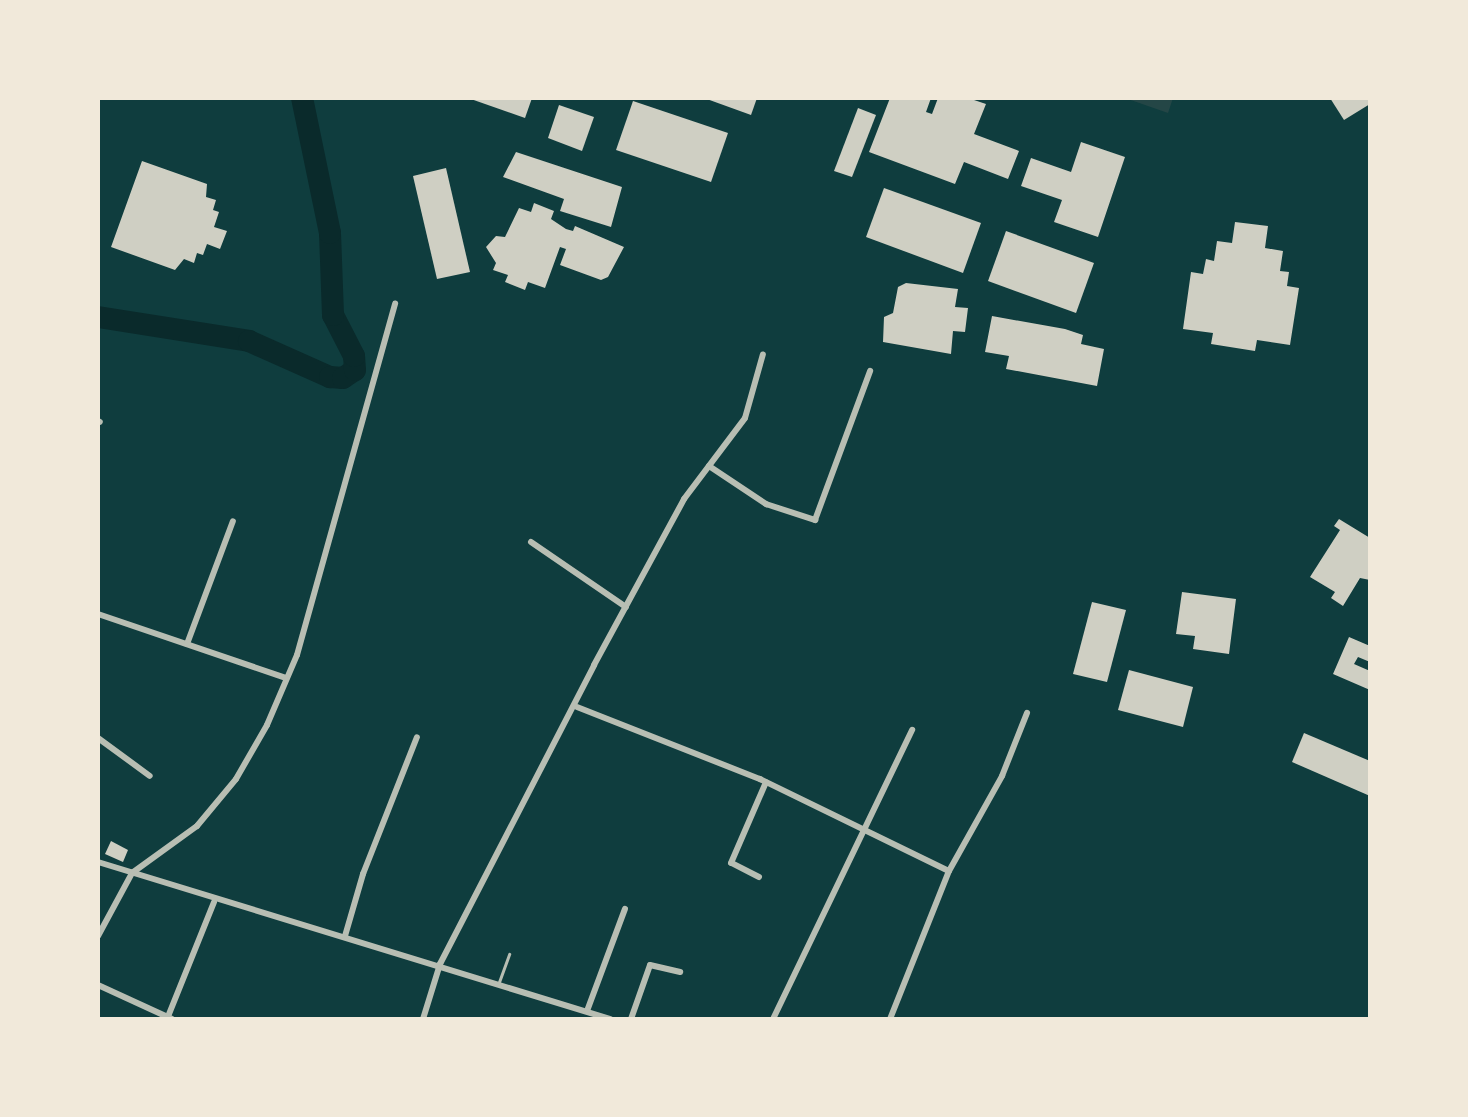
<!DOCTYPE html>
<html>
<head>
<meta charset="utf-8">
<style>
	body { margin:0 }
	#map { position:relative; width:1468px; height:1117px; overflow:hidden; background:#0f3d3e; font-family:Merriweather,serif }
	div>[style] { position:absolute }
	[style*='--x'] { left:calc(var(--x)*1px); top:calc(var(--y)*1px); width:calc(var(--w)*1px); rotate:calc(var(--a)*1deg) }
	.green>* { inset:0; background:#244646 }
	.river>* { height:22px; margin:-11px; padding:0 11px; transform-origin:11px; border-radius:11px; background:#0a2a2b }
	.building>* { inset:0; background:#cfcfc3 }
	.service>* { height:3px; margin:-1.5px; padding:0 1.5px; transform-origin:1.5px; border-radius:1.5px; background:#b8beb3 }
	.minor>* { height:6px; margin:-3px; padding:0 3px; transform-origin:3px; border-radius:3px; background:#b8beb3 }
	span { translate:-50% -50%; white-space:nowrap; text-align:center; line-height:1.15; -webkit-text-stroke:8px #f1e9da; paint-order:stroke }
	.frame { position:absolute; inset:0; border:100px solid #f1e9da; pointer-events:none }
</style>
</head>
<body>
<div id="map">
	<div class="green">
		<div style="clip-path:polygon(1125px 98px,1173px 98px,1168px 113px)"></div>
	</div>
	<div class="river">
		<div style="--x:98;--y:317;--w:153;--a:9"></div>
		<div style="--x:249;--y:341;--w:89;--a:24"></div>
		<div style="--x:330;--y:377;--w:13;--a:4"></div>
		<div style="--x:343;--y:378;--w:14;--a:-34"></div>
		<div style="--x:355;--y:370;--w:14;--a:-94"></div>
		<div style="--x:354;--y:356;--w:46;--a:-117.1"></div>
		<div style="--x:333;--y:315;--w:82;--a:-92.1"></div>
		<div style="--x:330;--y:233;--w:138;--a:-101.7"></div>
	</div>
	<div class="building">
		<div style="clip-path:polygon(468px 98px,532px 98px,525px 118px)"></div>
		<div style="clip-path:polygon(704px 98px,757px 98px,751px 115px)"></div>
		<div style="clip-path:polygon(890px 98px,931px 98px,926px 112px,932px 114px,938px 98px,968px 98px,986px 104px,974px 134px,1019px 151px,1008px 179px,964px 162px,955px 184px,869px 152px)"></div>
		<div style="clip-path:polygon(1330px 98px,1370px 98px,1370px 104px,1344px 120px)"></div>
		<div style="clip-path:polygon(633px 101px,728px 133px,711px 182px,616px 150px)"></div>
		<div style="clip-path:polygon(559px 105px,594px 117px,582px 151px,548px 138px)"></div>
		<div style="clip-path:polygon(858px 108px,876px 115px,852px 177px,834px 171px)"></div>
		<div style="clip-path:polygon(1081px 142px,1125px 157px,1098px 237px,1054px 222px,1062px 200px,1021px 186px,1031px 158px,1071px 172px)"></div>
		<div style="clip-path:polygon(516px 152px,622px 187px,611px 227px,560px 211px,564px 199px,503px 177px)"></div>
		<div style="clip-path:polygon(142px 161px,207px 184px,206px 197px,216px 200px,213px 210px,219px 212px,214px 227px,227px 231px,220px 249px,207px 244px,203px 255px,197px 253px,194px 263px,184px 259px,175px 270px,111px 247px)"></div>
		<div style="clip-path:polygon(446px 168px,470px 272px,437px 279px,413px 176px)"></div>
		<div style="clip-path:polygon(884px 188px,981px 223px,963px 273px,866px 237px)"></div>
		<div style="clip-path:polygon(534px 203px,554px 211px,551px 219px,566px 229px,573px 231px,575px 226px,624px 247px,608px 277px,601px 280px,560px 265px,566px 249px,560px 247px,545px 288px,528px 282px,525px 290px,505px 282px,508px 275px,493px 270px,496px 263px,486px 247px,496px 236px,505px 237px,519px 208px,531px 212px)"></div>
		<div style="clip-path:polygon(1235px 222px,1268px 226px,1265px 248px,1283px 251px,1280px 271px,1289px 272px,1287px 286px,1299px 288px,1290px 345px,1257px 340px,1255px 351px,1211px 344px,1213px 333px,1183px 329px,1191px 272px,1203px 274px,1206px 259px,1214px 261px,1217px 241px,1232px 243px)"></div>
		<div style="clip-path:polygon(1006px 231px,1094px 263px,1076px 313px,988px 281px)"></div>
		<div style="clip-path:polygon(906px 283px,958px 289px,955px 307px,968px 308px,965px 332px,953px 331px,951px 354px,883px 342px,884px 317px,893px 313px,898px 287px)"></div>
		<div style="clip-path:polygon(992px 316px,1065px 329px,1083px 335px,1081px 344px,1104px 349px,1097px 386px,1006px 369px,1009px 356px,985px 352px)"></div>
		<div style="clip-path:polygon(1339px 519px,1370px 538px,1370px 580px,1360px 578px,1343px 606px,1331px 598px,1335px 592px,1310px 577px,1340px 530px,1334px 526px)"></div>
		<div style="clip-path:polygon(1182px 592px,1236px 599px,1229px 654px,1193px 649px,1195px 636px,1176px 634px)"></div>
		<div style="clip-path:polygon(1092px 602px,1126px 610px,1107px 682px,1073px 674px)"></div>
		<div style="clip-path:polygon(1349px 637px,1370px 646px,1370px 662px,1358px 657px,1354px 664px,1370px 671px,1370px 690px,1333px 674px)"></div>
		<div style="clip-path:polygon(1129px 670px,1193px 687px,1183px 727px,1118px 710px)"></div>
		<div style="clip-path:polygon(1304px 733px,1370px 761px,1370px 796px,1292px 762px)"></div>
		<div style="clip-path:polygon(111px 841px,128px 850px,123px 862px,105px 854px)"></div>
	</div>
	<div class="service">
		<div style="--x:499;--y:982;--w:30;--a:-70"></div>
	</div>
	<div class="minor">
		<div style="--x:98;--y:421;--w:2;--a:27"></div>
		<div style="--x:709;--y:466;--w:69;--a:33.7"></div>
		<div style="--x:766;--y:504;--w:52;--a:18.1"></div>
		<div style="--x:815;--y:520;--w:159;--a:-69.7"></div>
		<div style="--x:531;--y:542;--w:115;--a:34.4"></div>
		<div style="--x:98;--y:614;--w:199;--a:18.8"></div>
		<div style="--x:187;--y:644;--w:131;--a:-69.5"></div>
		<div style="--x:577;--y:707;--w:197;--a:21.5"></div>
		<div style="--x:760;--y:779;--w:210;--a:26"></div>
		<div style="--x:98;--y:738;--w:64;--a:36.2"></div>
		<div style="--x:98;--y:862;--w:536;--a:17.05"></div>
		<div style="--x:759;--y:877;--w:31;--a:-153"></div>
		<div style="--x:731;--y:863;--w:88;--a:-66.6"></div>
		<div style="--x:98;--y:936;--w:72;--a:-61.6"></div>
		<div style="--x:132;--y:873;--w:80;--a:-35.9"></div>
		<div style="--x:197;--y:826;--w:61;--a:-50.3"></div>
		<div style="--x:236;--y:779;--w:62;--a:-60.1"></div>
		<div style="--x:267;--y:725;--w:76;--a:-66.8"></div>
		<div style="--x:297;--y:655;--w:365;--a:-74.4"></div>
		<div style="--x:345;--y:936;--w:65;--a:-73.8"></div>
		<div style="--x:363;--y:874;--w:147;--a:-68.5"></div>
		<div style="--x:98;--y:985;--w:81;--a:24.7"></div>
		<div style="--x:587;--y:1011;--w:109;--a:-69.6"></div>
		<div style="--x:167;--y:1019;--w:126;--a:-68.1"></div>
		<div style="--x:423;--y:1019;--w:58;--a:-72.8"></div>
		<div style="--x:440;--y:964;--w:336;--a:-62.7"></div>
		<div style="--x:594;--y:665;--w:189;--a:-61.5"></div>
		<div style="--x:684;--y:499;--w:101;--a:-53"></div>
		<div style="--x:745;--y:418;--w:66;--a:-74.3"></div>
		<div style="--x:631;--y:1019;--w:57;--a:-70.6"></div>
		<div style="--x:650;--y:965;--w:31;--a:13"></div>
		<div style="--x:773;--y:1019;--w:321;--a:-64.3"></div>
		<div style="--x:890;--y:1019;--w:159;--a:-68.3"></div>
		<div style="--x:949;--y:871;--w:109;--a:-60.8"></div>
		<div style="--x:1002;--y:776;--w:68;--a:-68.4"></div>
	</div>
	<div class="frame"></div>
</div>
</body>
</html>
